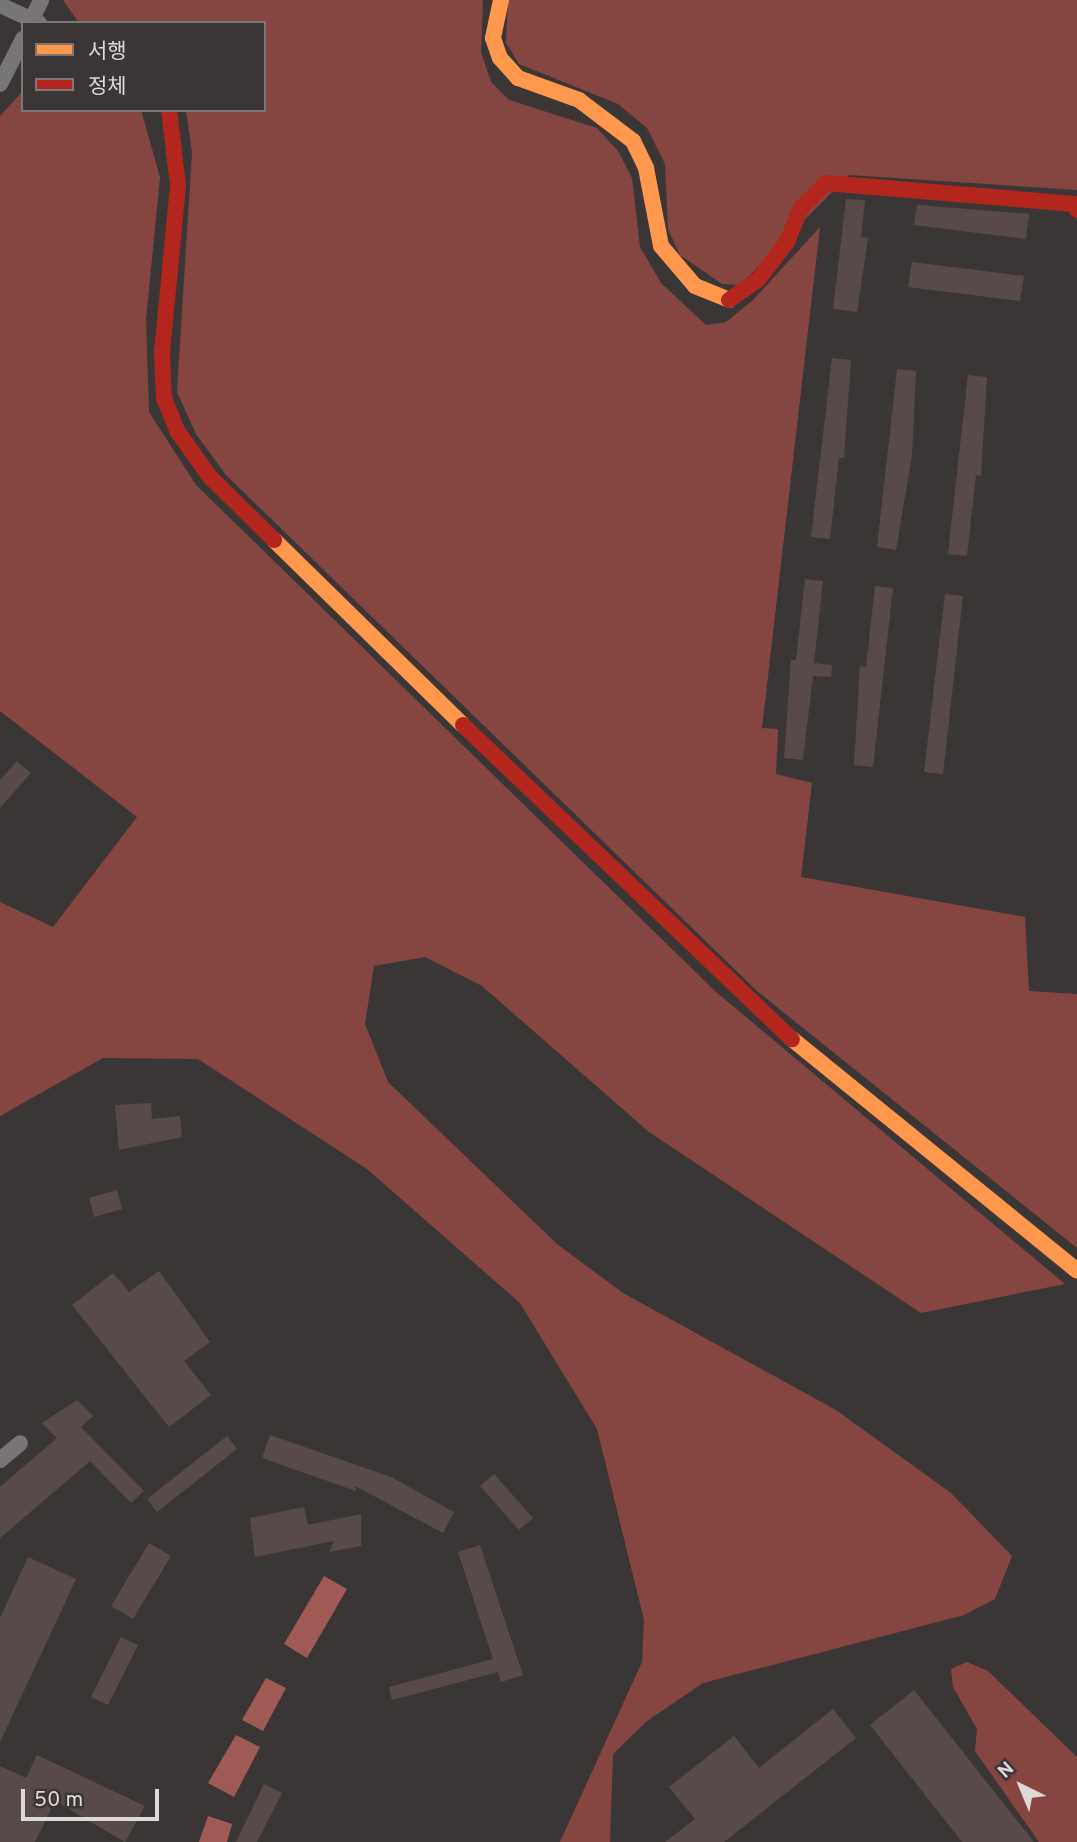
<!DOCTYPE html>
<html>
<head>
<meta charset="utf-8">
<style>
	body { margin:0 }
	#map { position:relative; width:1077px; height:1842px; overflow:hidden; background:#3b3636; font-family:Overpass,"Noto Sans KR",sans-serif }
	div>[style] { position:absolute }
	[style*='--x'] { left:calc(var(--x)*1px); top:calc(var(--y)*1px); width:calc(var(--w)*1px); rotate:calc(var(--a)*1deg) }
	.forest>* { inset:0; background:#854641 }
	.water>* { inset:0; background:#a05a56 }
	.building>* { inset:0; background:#594a4a }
	.street>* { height:16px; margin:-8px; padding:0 8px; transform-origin:8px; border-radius:8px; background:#777575 }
	.slow>* { height:16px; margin:-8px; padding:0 8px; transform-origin:8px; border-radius:8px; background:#ff974d }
	.jam>* { height:16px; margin:-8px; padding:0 8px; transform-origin:8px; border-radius:8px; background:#b3261e }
	span { translate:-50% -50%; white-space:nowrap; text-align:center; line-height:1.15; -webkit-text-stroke:7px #3c3535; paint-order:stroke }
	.legend { position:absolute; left:21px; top:21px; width:245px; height:91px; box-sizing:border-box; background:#3c3535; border:2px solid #7c7777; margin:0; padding:9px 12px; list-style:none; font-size:21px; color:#ddd9d9 }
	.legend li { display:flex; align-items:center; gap:14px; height:35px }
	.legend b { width:35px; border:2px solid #7c7777 }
	.north { position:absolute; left:986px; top:1751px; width:70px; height:70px; -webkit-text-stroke:5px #3c3535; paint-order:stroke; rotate:317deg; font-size:19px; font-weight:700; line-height:28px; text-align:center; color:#ddd9d9 }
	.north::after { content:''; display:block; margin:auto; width:24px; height:32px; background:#ddd9d9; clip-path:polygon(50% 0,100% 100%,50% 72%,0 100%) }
	.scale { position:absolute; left:21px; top:1789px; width:138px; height:32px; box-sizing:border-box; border:4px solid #ddd9d9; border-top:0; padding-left:9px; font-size:21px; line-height:24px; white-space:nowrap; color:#ddd9d9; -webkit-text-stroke:5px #3c3535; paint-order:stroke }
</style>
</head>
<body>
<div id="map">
	<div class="forest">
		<div style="clip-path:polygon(63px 0,483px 0,481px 52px,491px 82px,509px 100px,597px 128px,618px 151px,632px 178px,640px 247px,661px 283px,706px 325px,726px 322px,753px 300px,820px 227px,762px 728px,778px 729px,776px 774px,812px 783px,801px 877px,1025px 917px,1029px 991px,1077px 994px,1077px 1248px,757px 991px,226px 475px,196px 434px,177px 392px,192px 153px,186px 110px,264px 110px,264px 23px,79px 23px)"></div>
		<div style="clip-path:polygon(508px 0,1077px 0,1077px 190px,849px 175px,740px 285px,722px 284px,680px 255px,668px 229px,665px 164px,647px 128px,618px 104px,519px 64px,506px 43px)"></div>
		<div style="clip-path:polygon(23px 91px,23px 110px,141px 110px,160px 177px,146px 320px,149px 412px,196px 485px,716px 992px,1065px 1284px,921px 1313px,649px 1132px,482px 986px,425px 957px,374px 966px,365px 1024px,388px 1082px,557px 1244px,623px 1293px,836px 1410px,951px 1493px,1012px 1556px,995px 1599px,964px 1615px,703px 1683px,647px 1721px,613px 1754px,610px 1842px,560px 1842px,642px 1662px,644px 1620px,597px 1429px,520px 1303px,367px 1169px,198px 1059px,103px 1058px,0 1116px,0 902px,53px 927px,137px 817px,0 711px,0 116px)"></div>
		<div style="clip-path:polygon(967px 1662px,988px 1671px,1077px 1757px,1077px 1842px,1039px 1842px,975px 1751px,977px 1729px,953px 1687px,951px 1669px)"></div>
	</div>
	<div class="water">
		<div style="clip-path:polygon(324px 1576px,347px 1589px,307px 1658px,284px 1644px)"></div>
		<div style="clip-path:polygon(266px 1678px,286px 1688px,263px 1731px,242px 1720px)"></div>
		<div style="clip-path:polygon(236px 1735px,260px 1747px,234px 1797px,208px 1783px)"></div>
		<div style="clip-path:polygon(208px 1816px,232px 1824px,227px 1842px,199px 1842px)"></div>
	</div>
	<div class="building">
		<div style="clip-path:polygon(846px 199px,865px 200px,861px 237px,868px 238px,857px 312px,833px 309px)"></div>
		<div style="clip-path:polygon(917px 205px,1029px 214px,1026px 239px,914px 225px)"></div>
		<div style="clip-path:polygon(912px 262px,1024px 276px,1020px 301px,908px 287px)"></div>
		<div style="clip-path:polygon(832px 358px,851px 360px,844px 458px,839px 458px,830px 539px,811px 537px)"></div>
		<div style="clip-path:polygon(897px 369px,916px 371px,912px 455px,896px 550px,877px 547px)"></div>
		<div style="clip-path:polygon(968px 375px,987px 377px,981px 476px,976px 475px,967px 556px,948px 554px)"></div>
		<div style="clip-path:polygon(805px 579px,823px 581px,814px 663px,832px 665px,831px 677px,813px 676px,803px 760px,784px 758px,791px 660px,796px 660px)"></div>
		<div style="clip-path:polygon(875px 586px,893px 588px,873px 767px,854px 765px,860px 666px,866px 667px)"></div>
		<div style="clip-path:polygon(945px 594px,963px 596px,943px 774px,924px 772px)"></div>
		<div style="clip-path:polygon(17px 761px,31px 773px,0 808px,0 780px)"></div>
		<div style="clip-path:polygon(151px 1103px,152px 1119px,180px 1116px,182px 1137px,119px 1150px,115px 1105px)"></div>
		<div style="clip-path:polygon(117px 1190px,122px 1209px,94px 1217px,89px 1198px)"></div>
		<div style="clip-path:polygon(159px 1271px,210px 1342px,184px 1361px,211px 1395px,169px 1427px,72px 1305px,113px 1273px,129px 1292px)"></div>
		<div style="clip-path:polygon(77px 1400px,93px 1416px,81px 1427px,144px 1491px,131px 1503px,90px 1461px,0 1538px,0 1487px,57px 1438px,42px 1423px)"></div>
		<div style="clip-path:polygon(270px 1435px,391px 1477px,454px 1512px,443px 1533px,355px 1486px,356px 1491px,262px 1458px)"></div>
		<div style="clip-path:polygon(227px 1436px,237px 1449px,157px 1512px,147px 1499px)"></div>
		<div style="clip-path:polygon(494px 1474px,533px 1518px,519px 1530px,480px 1486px)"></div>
		<div style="clip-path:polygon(304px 1507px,308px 1525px,361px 1514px,361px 1546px,329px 1552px,334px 1541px,255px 1557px,250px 1518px)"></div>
		<div style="clip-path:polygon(149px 1543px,171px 1556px,133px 1619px,111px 1606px)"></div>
		<div style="clip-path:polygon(480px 1545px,523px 1675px,501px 1682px,498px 1672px,392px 1700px,389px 1687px,493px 1659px,458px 1552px)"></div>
		<div style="clip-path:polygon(28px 1557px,76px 1579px,0 1742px,0 1618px)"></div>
		<div style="clip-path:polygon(121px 1637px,138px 1645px,108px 1705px,91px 1697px)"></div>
		<div style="clip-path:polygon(914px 1690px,1034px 1842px,962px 1842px,870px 1725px)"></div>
		<div style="clip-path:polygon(833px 1709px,856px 1738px,724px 1842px,665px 1842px,695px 1819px,669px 1787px,734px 1736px,759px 1768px)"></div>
		<div style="clip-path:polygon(37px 1755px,145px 1806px,125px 1842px,55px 1801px,35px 1842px,0 1842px,0 1766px,26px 1778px)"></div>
		<div style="clip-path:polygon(264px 1784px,282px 1793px,257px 1842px,236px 1842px)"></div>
	</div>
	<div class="street">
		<div style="--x:0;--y:5;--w:43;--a:24.8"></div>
		<div style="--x:30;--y:23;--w:25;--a:-64"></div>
		<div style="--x:0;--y:84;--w:51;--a:-62.9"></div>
		<div style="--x:0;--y:1460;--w:26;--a:-40"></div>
	</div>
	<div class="slow">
		<div style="--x:501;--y:0;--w:39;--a:102"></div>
		<div style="--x:493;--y:38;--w:21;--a:71"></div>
		<div style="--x:500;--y:58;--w:27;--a:48"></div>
		<div style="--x:518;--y:78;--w:65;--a:19.8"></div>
		<div style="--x:579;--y:100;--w:68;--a:37.2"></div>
		<div style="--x:633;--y:141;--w:30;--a:64"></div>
		<div style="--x:646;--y:168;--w:79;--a:79.1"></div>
		<div style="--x:661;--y:246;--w:52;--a:49.6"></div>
		<div style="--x:695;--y:286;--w:37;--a:22"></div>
		<div style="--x:274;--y:540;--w:264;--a:44.4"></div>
		<div style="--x:792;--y:1039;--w:367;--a:39.1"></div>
	</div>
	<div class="jam">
		<div style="--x:169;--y:110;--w:77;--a:83.2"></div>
		<div style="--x:178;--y:186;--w:168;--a:95.5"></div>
		<div style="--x:162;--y:353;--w:45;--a:87.5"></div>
		<div style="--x:164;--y:398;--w:37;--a:68"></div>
		<div style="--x:178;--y:432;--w:55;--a:54.6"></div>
		<div style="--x:210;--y:477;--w:90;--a:44.5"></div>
		<div style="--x:729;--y:300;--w:35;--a:-35"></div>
		<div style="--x:758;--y:280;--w:48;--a:-52.7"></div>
		<div style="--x:787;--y:242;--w:37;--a:-68"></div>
		<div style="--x:801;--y:208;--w:35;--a:-45"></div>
		<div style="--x:826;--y:183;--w:250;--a:4.8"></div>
		<div style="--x:1075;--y:204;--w:6;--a:72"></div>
		<div style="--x:463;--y:725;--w:455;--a:43.7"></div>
	</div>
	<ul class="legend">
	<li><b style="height:9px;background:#ff974d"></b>서행</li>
	<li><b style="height:9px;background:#b3261e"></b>정체</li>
	</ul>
	<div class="north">N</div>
	<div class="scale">50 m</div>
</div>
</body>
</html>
